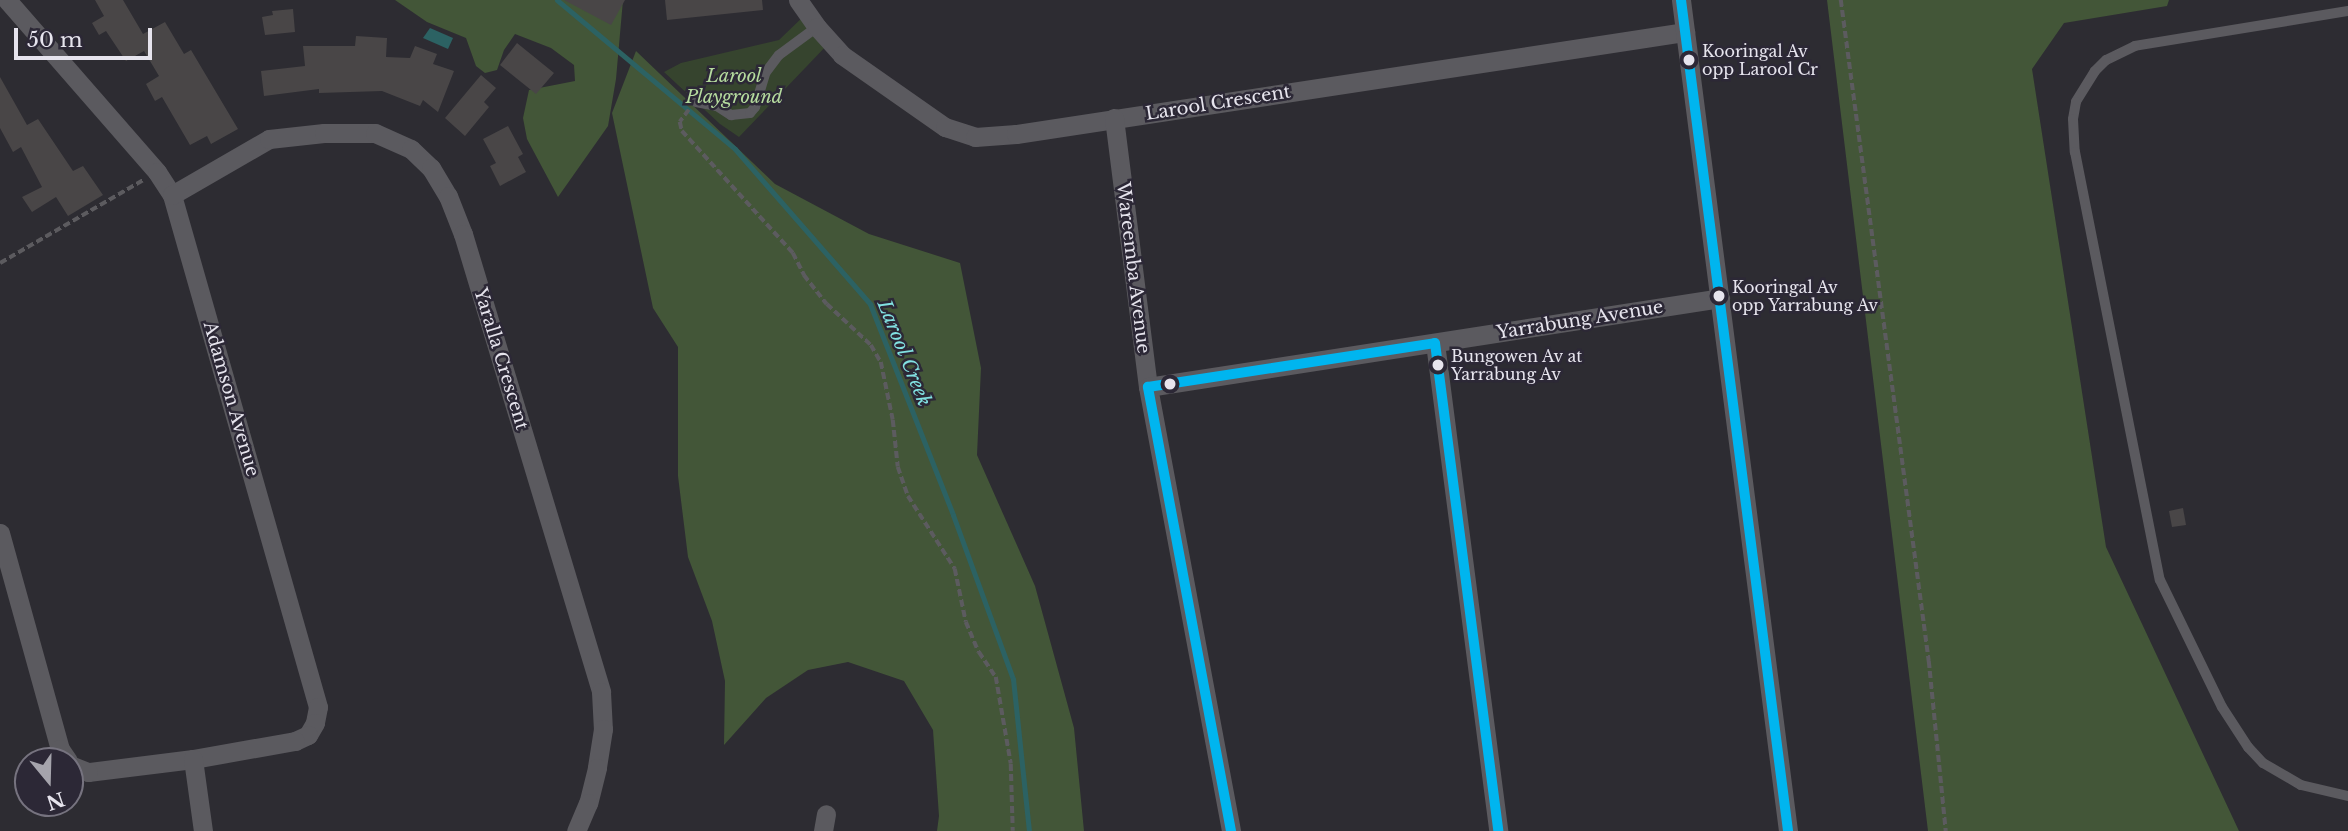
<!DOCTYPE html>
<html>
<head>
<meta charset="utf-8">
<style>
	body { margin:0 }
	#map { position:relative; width:2348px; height:831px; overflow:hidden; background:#2d2c32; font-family:"Libre Baskerville",serif }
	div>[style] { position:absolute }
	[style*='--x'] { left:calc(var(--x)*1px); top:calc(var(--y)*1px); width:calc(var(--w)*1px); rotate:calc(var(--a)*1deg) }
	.green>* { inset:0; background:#36442e }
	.forest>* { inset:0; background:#435638 }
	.water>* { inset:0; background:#2c6263 }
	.stream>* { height:5px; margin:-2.5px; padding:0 2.5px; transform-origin:2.5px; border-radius:2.5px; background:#2c6263 }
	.building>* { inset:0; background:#494647 }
	.path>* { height:3.5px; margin-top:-1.75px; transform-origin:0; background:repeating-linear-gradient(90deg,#5c5b5f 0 7px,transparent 0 10.5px) }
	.lane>* { height:10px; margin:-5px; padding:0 5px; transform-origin:5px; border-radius:5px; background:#5b5a5f }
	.street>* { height:19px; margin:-9.5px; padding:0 9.5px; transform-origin:9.5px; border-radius:9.5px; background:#5b5a5f }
	.bus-1>* { height:10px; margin:-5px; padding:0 5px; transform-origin:5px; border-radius:5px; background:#00b5ef }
	.dots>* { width:19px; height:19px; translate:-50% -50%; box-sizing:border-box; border:4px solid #2c2836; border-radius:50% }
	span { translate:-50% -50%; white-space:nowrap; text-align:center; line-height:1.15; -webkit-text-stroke:5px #2c2836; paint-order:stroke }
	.bus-label { font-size:16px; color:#e6e4ed }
	.left { translate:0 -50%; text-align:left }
	.park-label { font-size:18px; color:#b5db9e; font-style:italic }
	.street-label { font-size:18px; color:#e6e4ed }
	.water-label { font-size:19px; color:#82e2e2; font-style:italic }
	.north { position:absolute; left:14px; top:747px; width:70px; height:70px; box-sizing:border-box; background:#2c2836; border:2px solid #76737f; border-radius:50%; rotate:161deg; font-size:19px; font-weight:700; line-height:28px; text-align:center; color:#e6e4ed }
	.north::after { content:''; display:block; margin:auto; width:24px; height:32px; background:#a5a4ac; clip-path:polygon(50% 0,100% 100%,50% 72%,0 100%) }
	.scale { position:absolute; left:14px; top:28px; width:138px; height:32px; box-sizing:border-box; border:4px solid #e6e4ed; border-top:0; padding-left:9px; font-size:21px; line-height:24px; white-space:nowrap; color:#e6e4ed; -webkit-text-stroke:5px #2c2836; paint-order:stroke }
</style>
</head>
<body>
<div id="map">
	<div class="green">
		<div style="clip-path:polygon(807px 13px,829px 43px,739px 137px,720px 124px,664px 72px,681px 63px,779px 40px)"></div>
	</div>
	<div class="forest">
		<div style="clip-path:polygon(395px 0,623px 0,616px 79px,608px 126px,558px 197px,527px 139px,523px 118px,529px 90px,575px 81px,574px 65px,551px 48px,515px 34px,504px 50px,497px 70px,485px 73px,476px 66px,466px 38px,427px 22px)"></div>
		<div style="clip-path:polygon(1827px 0,2169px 0,2167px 6px,2064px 23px,2032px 69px,2106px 547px,2239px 831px,1928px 831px)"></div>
		<div style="clip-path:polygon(636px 51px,775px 184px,869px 234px,960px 263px,981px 368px,977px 455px,1035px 586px,1074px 728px,1084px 831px,937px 831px,939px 816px,933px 730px,904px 681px,848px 662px,808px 670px,766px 698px,724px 745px,725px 681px,712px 621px,688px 557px,678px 476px,678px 347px,653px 308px,612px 113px)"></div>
	</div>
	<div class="water">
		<div style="clip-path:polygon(430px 28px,453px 38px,448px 49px,423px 38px)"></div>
	</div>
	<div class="stream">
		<div style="--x:557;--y:0;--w:232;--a:39.9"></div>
		<div style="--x:735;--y:149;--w:206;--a:48.9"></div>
		<div style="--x:870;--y:304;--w:227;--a:68.5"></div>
		<div style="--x:953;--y:515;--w:175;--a:69.9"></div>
		<div style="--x:1013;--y:679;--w:153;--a:84"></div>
	</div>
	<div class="building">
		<div style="clip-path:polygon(95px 0,123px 0,143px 34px,165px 22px,184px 54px,191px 50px,238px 129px,211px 144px,207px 136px,190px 145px,162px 97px,155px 101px,146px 84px,159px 76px,144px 51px,126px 61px,106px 31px,99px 35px,92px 23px,104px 16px)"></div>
		<div style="clip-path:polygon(564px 0,625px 0,611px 25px)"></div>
		<div style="clip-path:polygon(665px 0,762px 0,763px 10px,667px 20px)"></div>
		<div style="clip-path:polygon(293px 9px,295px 32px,265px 35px,262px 17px,273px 15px,272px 11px)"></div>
		<div style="clip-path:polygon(356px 36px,387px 38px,386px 57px,410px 58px,415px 46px,437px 54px,433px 64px,454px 71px,438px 112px,423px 100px,420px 106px,382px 91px,319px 93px,319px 89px,264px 96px,261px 71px,305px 66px,303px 46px,355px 46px)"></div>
		<div style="clip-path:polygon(517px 43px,554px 73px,536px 94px,500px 65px)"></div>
		<div style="clip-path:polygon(481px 75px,496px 88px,484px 102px,489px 107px,465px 136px,445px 118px)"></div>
		<div style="clip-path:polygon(0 77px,27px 125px,38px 119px,73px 171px,83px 166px,103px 195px,68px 216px,56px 197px,32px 212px,22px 197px,42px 187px,21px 147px,13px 152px,0 128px)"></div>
		<div style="clip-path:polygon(508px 126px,523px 154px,518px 157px,526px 172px,500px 186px,490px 166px,496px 163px,483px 139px)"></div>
		<div style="clip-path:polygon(2183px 508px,2186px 525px,2172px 527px,2169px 511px)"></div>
	</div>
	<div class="path">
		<div style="--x:1841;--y:0;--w:667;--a:82.42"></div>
		<div style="--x:1929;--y:661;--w:171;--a:84.3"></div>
		<div style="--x:689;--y:110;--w:15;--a:127"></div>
		<div style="--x:680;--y:122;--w:9;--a:77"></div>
		<div style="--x:682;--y:131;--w:165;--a:47.7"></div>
		<div style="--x:793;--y:253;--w:25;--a:63"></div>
		<div style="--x:804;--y:275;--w:37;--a:52"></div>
		<div style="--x:827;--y:304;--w:60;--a:43"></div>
		<div style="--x:871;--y:345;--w:20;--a:60"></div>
		<div style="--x:881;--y:362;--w:59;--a:78.3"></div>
		<div style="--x:893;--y:420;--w:47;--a:83.9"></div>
		<div style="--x:898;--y:467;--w:31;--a:71"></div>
		<div style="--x:908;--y:496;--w:87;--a:57.2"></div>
		<div style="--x:955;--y:569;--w:54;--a:78.3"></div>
		<div style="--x:966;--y:622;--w:33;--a:67"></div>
		<div style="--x:979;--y:652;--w:30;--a:56"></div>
		<div style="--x:996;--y:677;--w:88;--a:80.2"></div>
		<div style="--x:1011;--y:764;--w:67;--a:88.3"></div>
		<div style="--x:0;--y:263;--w:165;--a:-30.1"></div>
	</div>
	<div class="lane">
		<div style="--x:2348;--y:11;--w:216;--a:170.7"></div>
		<div style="--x:2135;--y:46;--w:32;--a:154"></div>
		<div style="--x:2106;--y:60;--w:16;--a:135"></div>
		<div style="--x:2095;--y:71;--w:36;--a:122"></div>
		<div style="--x:2076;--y:102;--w:17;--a:100"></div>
		<div style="--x:2073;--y:119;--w:33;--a:87"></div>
		<div style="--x:2075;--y:152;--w:436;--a:78.8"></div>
		<div style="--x:2160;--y:580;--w:141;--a:64"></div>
		<div style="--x:2222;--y:707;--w:48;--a:57"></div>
		<div style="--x:2248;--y:747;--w:22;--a:47"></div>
		<div style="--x:2263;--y:763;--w:44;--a:30.1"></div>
		<div style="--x:2301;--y:785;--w:48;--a:13.2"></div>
		<div style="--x:696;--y:102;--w:21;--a:11"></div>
		<div style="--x:717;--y:106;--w:17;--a:33"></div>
		<div style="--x:731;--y:115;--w:19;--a:-6"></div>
		<div style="--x:750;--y:113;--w:8;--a:-50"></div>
		<div style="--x:755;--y:107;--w:37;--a:-73"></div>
		<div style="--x:766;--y:72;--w:21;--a:-53"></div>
		<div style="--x:779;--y:55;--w:47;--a:-36.4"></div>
	</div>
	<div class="street">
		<div style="--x:7;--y:0;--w:228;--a:48.9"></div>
		<div style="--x:157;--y:172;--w:27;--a:57"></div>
		<div style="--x:172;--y:195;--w:532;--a:74.08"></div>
		<div style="--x:318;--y:707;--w:16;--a:101"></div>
		<div style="--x:315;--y:723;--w:14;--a:120"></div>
		<div style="--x:308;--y:735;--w:14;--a:155"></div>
		<div style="--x:295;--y:741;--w:104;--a:170"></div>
		<div style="--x:193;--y:759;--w:106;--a:172.9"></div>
		<div style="--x:88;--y:772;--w:19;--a:-159"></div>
		<div style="--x:798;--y:0;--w:33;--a:55"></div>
		<div style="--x:817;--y:27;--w:38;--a:48"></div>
		<div style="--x:842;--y:55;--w:126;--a:35"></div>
		<div style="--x:945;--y:127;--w:32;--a:18"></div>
		<div style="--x:975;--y:137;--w:41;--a:-4.2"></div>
		<div style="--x:1016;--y:134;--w:677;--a:-8.67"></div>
		<div style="--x:1681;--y:0;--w:838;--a:82.66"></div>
		<div style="--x:1114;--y:118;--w:271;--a:82.8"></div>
		<div style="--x:1148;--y:387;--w:452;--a:79.4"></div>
		<div style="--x:172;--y:195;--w:112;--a:-30"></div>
		<div style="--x:269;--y:139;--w:55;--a:-6.2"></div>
		<div style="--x:324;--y:133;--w:51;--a:0"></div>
		<div style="--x:375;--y:133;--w:39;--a:24"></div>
		<div style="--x:411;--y:149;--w:28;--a:44"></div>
		<div style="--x:431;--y:168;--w:33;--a:59"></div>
		<div style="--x:448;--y:196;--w:41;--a:68.5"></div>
		<div style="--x:463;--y:234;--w:478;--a:73.2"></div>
		<div style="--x:601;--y:692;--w:37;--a:87"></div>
		<div style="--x:603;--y:729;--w:39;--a:99"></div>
		<div style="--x:597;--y:768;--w:36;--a:104"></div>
		<div style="--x:588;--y:803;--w:30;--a:113"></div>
		<div style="--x:1435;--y:343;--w:492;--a:82.6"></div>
		<div style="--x:1148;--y:387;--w:579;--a:-8.84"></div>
		<div style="--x:0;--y:533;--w:224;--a:74.5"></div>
		<div style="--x:60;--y:749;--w:14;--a:56"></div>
		<div style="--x:193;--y:759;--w:73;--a:82.1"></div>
		<div style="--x:823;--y:831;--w:17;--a:-80"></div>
	</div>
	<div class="bus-1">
		<div style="--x:1681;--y:0;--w:838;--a:82.66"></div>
		<div style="--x:1231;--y:831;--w:452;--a:-100.6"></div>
		<div style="--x:1148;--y:387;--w:290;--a:-8.7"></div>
		<div style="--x:1435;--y:343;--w:492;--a:82.6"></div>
	</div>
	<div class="dots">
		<div style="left:1689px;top:60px;background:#e6e4ed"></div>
		<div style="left:1719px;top:296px;background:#e6e4ed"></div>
		<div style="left:1438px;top:365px;background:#e6e4ed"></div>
		<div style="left:1170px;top:384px;background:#e6e4ed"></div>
	</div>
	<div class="bus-label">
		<span class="left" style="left:1702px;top:60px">Kooringal Av<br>opp Larool Cr</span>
		<span class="left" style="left:1732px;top:296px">Kooringal Av<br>opp Yarrabung Av</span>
		<span class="left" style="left:1451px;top:365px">Bungowen Av at<br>Yarrabung Av</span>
	</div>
	<div class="park-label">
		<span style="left:734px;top:87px">Larool<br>Playground</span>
	</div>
	<div class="street-label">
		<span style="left:1218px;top:103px;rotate:-9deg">Larool Crescent</span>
		<span style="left:1133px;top:268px;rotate:83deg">Wareemba Avenue</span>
		<span style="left:1580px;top:320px;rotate:-9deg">Yarrabung Avenue</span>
		<span style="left:501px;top:359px;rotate:73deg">Yaralla Crescent</span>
		<span style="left:231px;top:399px;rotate:74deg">Adamson Avenue</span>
	</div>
	<div class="water-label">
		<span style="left:904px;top:353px;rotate:68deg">Larool Creek</span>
	</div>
	<div class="north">N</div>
	<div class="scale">50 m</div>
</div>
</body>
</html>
